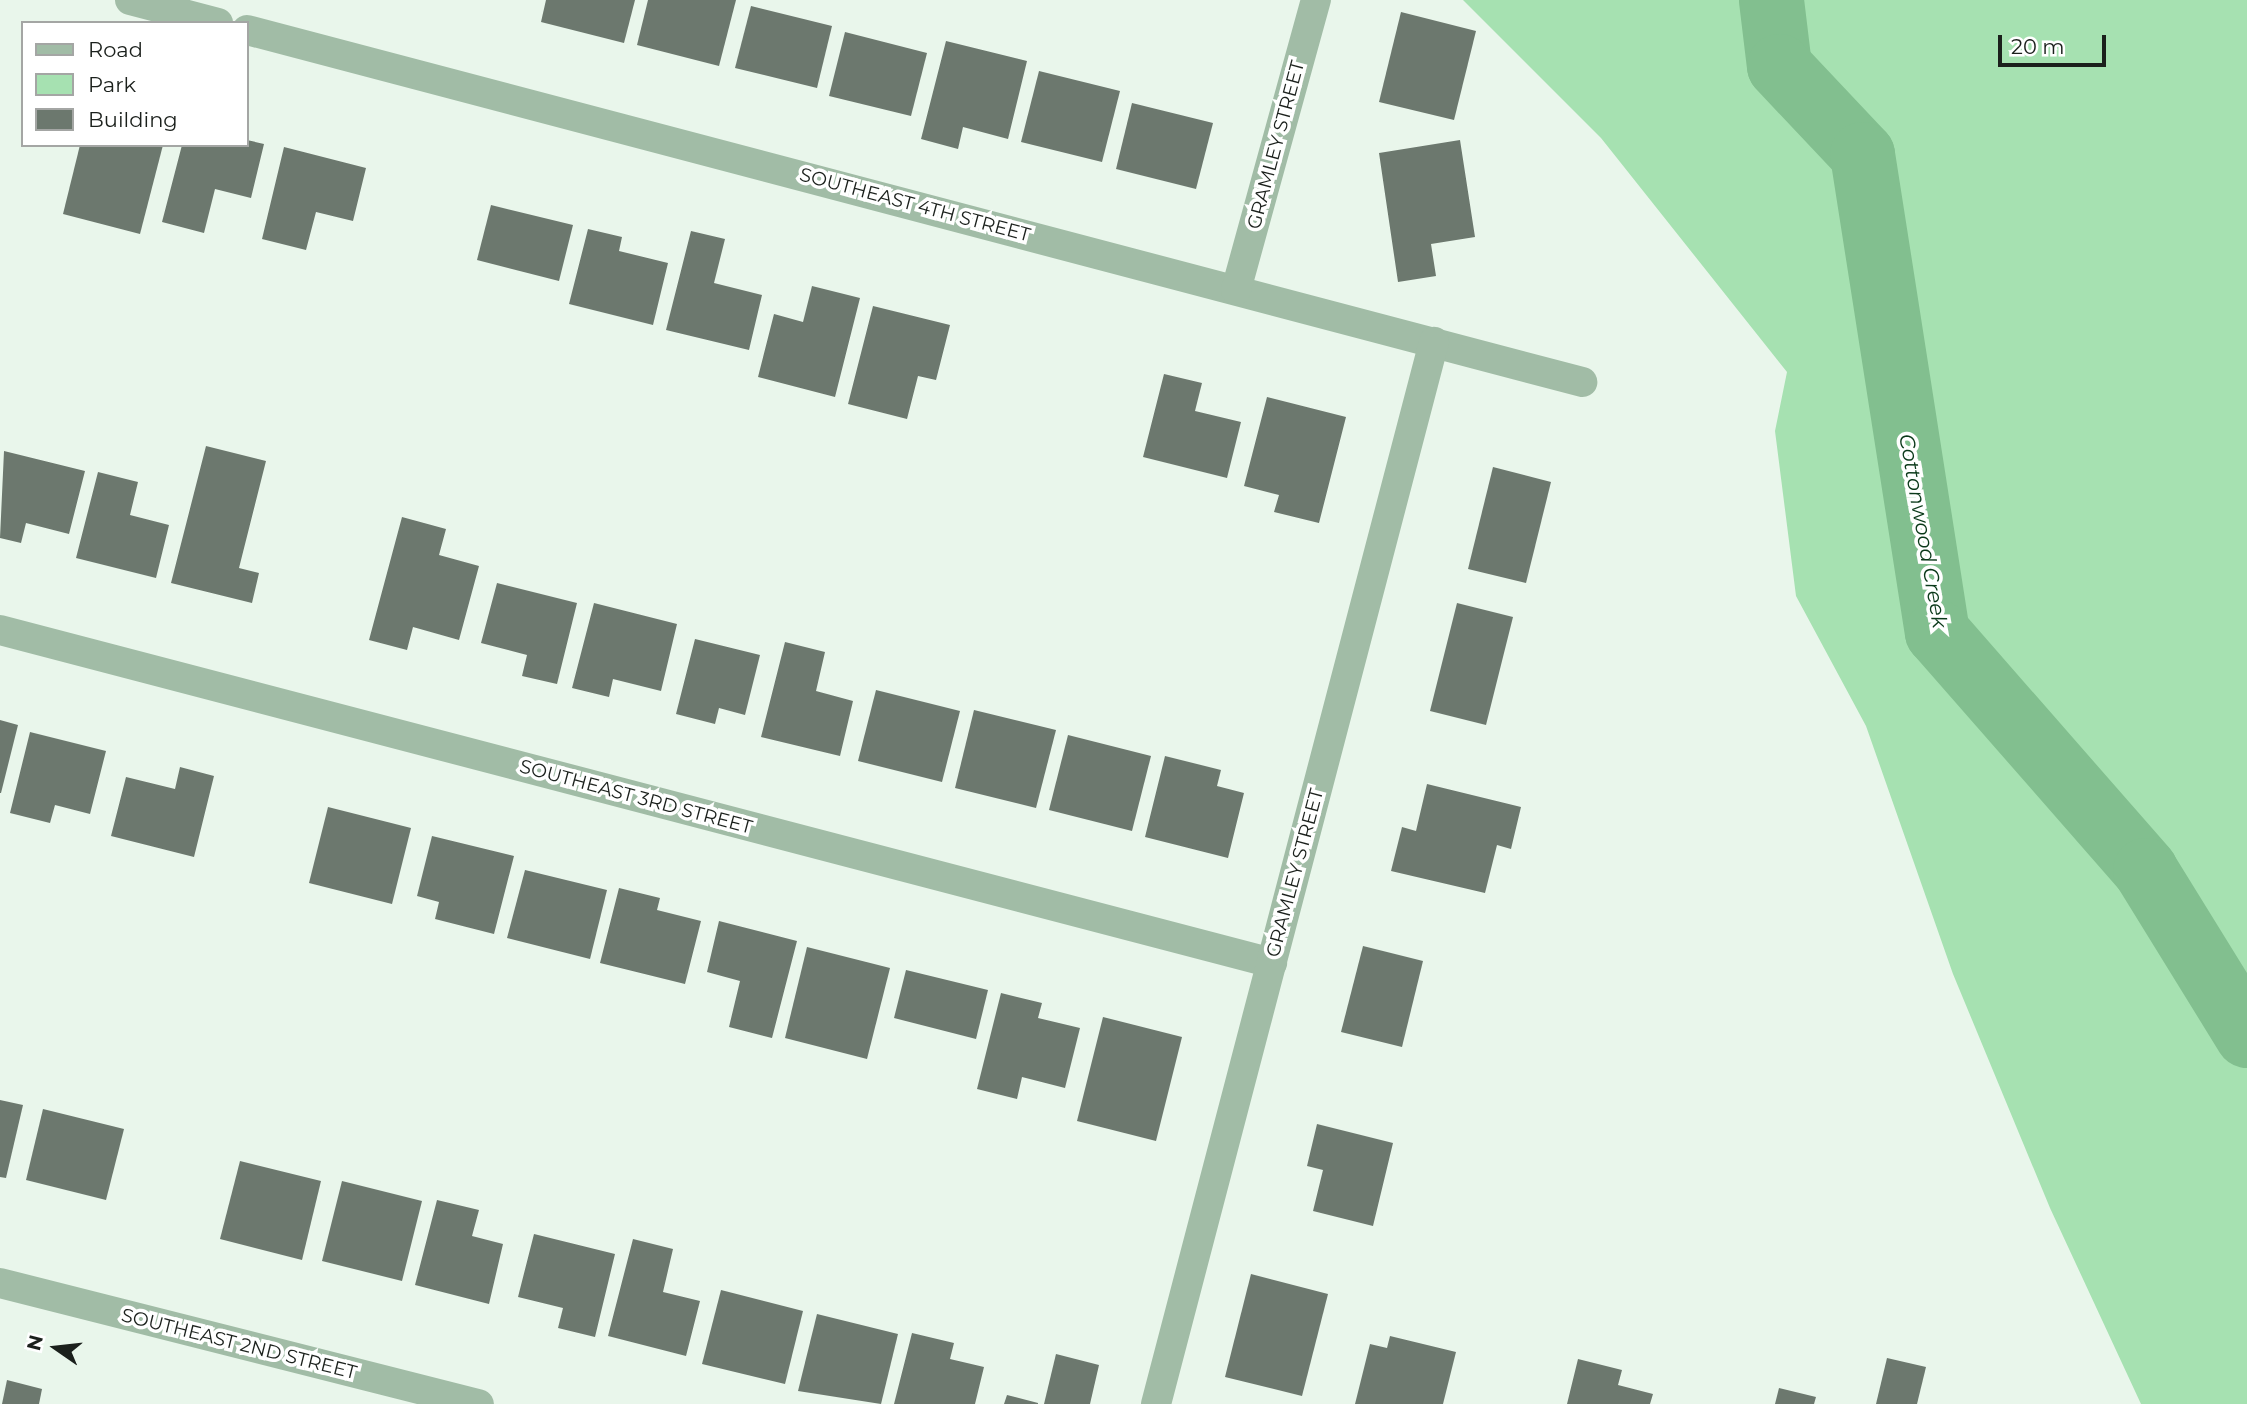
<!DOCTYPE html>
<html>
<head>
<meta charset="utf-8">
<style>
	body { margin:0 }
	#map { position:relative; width:2247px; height:1404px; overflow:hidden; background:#e9f6eb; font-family:Montserrat,sans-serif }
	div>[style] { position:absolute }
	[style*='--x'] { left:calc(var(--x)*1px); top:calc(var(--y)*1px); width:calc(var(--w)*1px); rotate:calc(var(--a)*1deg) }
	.green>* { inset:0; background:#a6e1b1 }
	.river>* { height:65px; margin:-32.5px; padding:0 32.5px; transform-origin:32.5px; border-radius:32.5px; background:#82bf8f }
	.building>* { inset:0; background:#6c786e }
	.minor>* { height:30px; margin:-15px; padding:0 15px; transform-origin:15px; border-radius:15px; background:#a1bca6 }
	span { translate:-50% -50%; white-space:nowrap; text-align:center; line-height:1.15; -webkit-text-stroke:7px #fff; paint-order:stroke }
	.street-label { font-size:19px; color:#1b201c }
	.water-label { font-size:21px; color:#0a3919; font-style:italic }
	.legend { position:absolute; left:21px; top:21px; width:228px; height:126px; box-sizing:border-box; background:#fff; border:2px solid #a4a6a4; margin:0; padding:9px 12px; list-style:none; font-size:21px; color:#1b201c }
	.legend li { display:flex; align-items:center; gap:14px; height:35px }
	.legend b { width:35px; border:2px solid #a4a6a4 }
	.north { position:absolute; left:21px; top:1313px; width:70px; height:70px; -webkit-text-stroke:5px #fff; paint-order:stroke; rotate:284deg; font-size:19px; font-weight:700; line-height:28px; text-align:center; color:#1b201c }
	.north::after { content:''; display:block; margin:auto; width:24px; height:32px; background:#1b201c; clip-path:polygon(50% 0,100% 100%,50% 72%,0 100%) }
	.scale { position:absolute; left:1998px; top:35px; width:108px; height:32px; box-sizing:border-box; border:4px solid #1b201c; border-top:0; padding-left:9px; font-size:21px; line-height:24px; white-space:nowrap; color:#1b201c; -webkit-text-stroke:5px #fff; paint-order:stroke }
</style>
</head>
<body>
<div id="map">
	<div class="green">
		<div style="clip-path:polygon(1463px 0,2247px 0,2247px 1404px,2141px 1404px,2050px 1208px,1953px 974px,1866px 726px,1796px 596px,1775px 431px,1787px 372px,1601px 138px)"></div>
	</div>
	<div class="river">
		<div style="--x:1771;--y:0;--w:66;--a:83.1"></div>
		<div style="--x:1779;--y:66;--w:121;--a:46.7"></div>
		<div style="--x:1862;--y:154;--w:484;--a:81.1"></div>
		<div style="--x:1937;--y:632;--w:316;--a:48.8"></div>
		<div style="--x:2145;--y:870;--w:194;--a:58.3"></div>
	</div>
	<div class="building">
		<div style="clip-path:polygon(546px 0,635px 0,624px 43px,541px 22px)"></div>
		<div style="clip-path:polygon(648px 0,736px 0,719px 66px,637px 45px)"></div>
		<div style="clip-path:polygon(751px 6px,832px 26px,817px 88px,735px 68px)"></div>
		<div style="clip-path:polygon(1401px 12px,1476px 31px,1454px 120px,1379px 102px)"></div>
		<div style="clip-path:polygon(845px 32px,927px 53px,911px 116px,829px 96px)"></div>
		<div style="clip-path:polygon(946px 41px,1027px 61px,1008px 139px,963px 127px,958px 149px,921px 139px)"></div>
		<div style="clip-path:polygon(1039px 71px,1120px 91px,1102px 162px,1021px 142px)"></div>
		<div style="clip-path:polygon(1132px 103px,1213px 123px,1196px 189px,1116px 169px)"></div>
		<div style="clip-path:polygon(247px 140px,264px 144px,251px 198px,215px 189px,204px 233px,162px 222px,182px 145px,247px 145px)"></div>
		<div style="clip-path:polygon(1460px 140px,1475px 237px,1431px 244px,1436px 276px,1398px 282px,1379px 153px)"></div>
		<div style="clip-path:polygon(80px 145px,163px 145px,140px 234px,63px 214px)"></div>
		<div style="clip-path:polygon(284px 147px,366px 168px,353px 221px,316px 212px,306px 250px,262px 239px)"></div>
		<div style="clip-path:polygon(491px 205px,573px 225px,559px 281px,477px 260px)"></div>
		<div style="clip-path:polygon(588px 229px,622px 237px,619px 251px,668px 263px,653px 325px,569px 304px)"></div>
		<div style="clip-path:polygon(691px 231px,725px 239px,714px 283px,762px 295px,749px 350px,666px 330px)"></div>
		<div style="clip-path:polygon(812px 286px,860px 298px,835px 397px,758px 377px,774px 314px,803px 322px)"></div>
		<div style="clip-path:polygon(873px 306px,950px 325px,936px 380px,918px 376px,907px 419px,848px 404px)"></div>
		<div style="clip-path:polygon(1164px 374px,1202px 383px,1195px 411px,1241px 422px,1227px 478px,1143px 457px)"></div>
		<div style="clip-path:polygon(1267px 397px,1346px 417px,1319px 523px,1274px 512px,1279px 495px,1244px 486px)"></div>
		<div style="clip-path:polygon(206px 446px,266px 461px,239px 568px,259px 573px,252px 603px,171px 583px)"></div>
		<div style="clip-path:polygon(4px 451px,85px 471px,69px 534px,26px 523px,21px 543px,0 538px)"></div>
		<div style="clip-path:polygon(1493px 467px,1551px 482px,1526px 583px,1468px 569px)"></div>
		<div style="clip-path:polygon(98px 472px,138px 482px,130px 515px,169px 525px,156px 578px,76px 558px)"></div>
		<div style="clip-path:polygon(402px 517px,446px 529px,439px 555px,479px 566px,459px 640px,413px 627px,407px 650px,369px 640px)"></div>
		<div style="clip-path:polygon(497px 583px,577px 603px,557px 684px,522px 676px,527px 655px,481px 643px)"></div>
		<div style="clip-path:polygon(594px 603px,677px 624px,661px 691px,613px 679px,609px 697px,572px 688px)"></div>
		<div style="clip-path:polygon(1457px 603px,1513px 617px,1486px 725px,1430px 711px)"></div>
		<div style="clip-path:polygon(695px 639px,760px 655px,745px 715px,719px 708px,715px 724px,676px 714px)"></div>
		<div style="clip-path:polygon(785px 642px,825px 652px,816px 691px,853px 701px,840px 756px,761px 737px)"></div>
		<div style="clip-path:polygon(876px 690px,960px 711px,942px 782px,858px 761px)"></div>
		<div style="clip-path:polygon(974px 710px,1056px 730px,1036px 808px,955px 788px)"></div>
		<div style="clip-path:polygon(0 720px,18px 725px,1px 793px,0 793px)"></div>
		<div style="clip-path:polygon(30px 732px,106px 751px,90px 814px,55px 805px,50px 823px,10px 813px)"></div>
		<div style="clip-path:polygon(1068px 735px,1151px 756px,1132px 831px,1049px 810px)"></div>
		<div style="clip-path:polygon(1165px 756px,1221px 770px,1217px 786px,1244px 793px,1228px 858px,1145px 837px)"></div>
		<div style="clip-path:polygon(180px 767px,214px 776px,194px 857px,111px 836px,126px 777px,175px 789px)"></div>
		<div style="clip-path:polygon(1427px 784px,1521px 807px,1511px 849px,1497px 845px,1485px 893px,1391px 871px,1402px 827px,1416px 831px)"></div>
		<div style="clip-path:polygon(328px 807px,411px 828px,392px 904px,309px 883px)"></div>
		<div style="clip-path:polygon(432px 836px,514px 856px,494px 934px,435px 919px,439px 902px,417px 896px)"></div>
		<div style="clip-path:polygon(525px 870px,607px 890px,590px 959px,507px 938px)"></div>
		<div style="clip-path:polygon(619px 888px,660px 898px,657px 910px,701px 921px,685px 984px,600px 963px)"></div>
		<div style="clip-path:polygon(719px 921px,797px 941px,772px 1038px,729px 1027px,740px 981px,707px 972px)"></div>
		<div style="clip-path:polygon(1363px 946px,1423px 961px,1402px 1047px,1341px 1032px)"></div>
		<div style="clip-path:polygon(807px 947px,890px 968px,867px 1059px,785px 1038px)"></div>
		<div style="clip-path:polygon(906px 970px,988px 990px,976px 1039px,894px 1018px)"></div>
		<div style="clip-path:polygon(1001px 993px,1042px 1003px,1038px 1018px,1080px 1028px,1065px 1088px,1022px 1077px,1017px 1099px,977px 1089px)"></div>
		<div style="clip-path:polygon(1103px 1017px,1182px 1037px,1156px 1141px,1077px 1121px)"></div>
		<div style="clip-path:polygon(0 1100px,23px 1105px,6px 1178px,0 1177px)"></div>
		<div style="clip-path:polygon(43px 1109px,124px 1129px,106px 1200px,26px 1180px)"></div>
		<div style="clip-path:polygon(1317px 1124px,1393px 1143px,1373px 1226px,1313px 1211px,1323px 1170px,1307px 1166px)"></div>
		<div style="clip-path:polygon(240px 1161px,321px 1181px,302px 1260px,220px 1239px)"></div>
		<div style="clip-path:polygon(342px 1181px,422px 1201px,402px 1281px,322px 1261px)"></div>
		<div style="clip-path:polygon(437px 1200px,479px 1210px,472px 1236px,503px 1244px,489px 1304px,415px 1285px)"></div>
		<div style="clip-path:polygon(534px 1234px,615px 1254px,595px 1337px,558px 1328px,563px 1308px,518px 1297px)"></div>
		<div style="clip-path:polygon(633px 1239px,673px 1249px,663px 1292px,700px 1301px,686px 1356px,608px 1336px)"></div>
		<div style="clip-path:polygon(1251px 1274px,1328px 1294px,1302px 1396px,1225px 1377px)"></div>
		<div style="clip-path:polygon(721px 1290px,803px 1311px,785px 1384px,702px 1364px)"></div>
		<div style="clip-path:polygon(817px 1314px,898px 1334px,881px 1404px,798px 1391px)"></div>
		<div style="clip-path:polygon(912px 1333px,954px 1343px,950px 1359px,984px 1367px,975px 1404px,894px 1404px)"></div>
		<div style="clip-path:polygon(1390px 1336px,1456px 1352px,1443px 1404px,1355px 1404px,1370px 1344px,1387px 1348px)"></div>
		<div style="clip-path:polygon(1056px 1354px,1099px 1365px,1090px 1404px,1044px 1404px)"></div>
		<div style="clip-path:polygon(1887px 1358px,1926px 1367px,1917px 1404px,1876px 1404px)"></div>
		<div style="clip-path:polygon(1578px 1359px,1622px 1370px,1618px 1385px,1653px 1394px,1650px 1404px,1567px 1404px)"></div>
		<div style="clip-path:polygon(7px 1380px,42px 1389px,39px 1404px,2px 1404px)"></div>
		<div style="clip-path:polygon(1779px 1388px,1816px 1397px,1814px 1404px,1775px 1404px)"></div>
		<div style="clip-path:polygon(1007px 1395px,1038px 1403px,1038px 1404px,1004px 1404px)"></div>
	</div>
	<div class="minor">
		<div style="--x:130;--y:0;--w:91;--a:14.6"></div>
		<div style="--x:247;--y:30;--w:1381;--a:14.77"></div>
		<div style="--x:1236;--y:290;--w:301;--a:-74.6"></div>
		<div style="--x:0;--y:630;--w:1315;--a:14.67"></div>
		<div style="--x:0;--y:1283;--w:494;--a:14.2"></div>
		<div style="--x:1156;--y:1404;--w:1098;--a:-75.33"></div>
	</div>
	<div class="street-label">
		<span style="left:1276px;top:145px;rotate:-75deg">GRAMLEY STREET</span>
		<span style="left:915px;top:205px;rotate:15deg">SOUTHEAST 4TH STREET</span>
		<span style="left:636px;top:797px;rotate:15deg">SOUTHEAST 3RD STREET</span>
		<span style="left:1295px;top:873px;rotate:-75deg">GRAMLEY STREET</span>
		<span style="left:239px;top:1344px;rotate:14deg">SOUTHEAST 2ND STREET</span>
	</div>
	<div class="water-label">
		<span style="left:1923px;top:531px;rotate:80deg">Cottonwood Creek</span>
	</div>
	<ul class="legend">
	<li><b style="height:9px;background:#a1bca6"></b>Road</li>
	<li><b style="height:19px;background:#a6e1b1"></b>Park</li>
	<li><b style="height:19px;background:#6c786e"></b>Building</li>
	</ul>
	<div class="north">N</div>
	<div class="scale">20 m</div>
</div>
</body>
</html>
